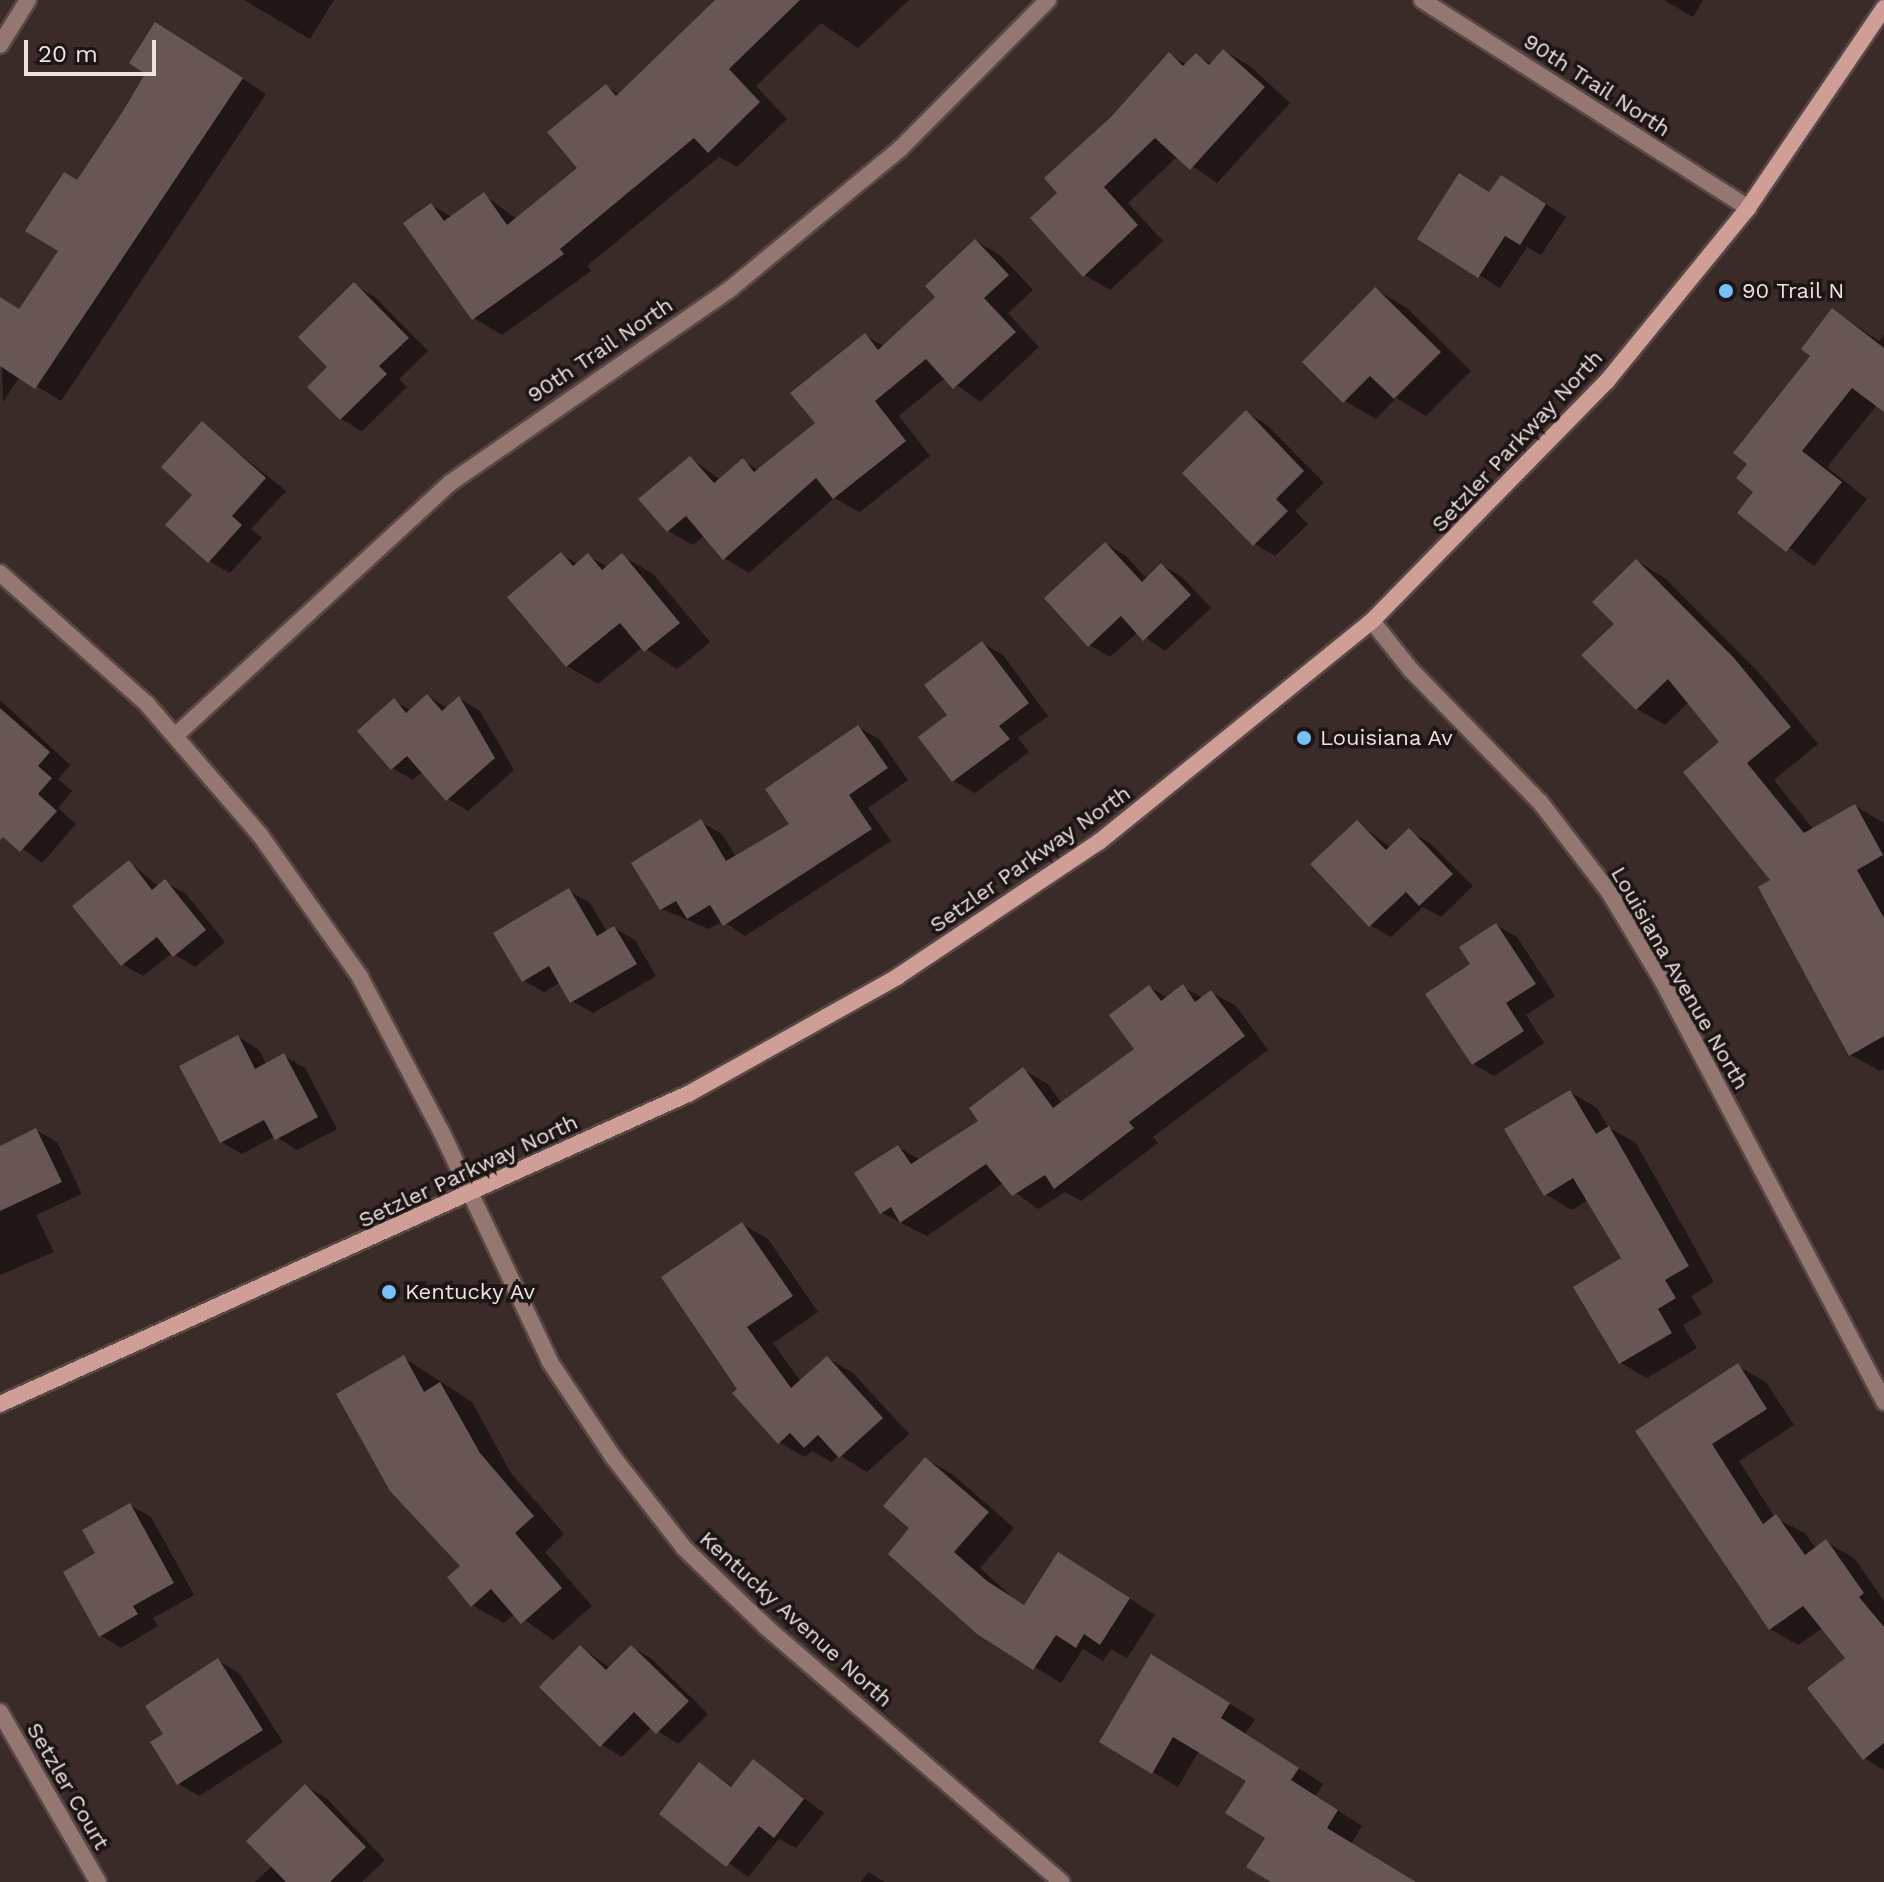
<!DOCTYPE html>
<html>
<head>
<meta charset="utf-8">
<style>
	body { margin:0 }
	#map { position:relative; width:1884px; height:1882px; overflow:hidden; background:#3a2a28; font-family:"Work Sans",sans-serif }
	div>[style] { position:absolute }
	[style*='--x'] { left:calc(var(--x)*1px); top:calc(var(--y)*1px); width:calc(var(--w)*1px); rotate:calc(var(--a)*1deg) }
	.shadow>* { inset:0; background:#0007 }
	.building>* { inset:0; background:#675653 }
	.roads { filter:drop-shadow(2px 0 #574745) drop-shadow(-2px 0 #574745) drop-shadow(0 2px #574745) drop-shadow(0 -2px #574745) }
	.street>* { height:16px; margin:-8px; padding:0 8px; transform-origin:8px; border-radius:8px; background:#957771 }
	.secondary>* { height:16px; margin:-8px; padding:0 8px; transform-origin:8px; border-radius:8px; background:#cf9f97 }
	.dots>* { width:22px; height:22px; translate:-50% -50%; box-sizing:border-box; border:4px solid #1c1514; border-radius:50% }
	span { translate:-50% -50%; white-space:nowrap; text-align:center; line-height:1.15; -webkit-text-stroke:7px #1c1514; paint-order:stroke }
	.street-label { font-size:22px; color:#ede2e0 }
	.poi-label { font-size:22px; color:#ede2e0 }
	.left { translate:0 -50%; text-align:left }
	.scale { position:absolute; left:24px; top:40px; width:132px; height:36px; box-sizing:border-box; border:4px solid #ede2e0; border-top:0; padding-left:10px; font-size:24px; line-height:28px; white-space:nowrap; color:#ede2e0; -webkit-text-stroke:6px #1c1514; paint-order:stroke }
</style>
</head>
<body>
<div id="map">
	<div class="shadow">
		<div style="clip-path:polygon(244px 0,334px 0,310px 39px)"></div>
		<div style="clip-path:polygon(718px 0,909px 0,858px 48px,821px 23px,756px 86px,787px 119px,737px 167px,719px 157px,587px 266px,591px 271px,502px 335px,474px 318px,431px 205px,452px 217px,484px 195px,517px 219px,580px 168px,606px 86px,620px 95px)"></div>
		<div style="clip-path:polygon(1664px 0,1703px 0,1693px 17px)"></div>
		<div style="clip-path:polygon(180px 39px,266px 94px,61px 401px,20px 376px,3px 402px,0 305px,21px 311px,61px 251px,78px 182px)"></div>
		<div style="clip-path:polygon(1224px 51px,1250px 66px,1290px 103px,1217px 183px,1178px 156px,1128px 203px,1163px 241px,1110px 290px,1084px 275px,1060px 193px,1112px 118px,1169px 55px,1187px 65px,1196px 55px,1212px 64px)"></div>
		<div style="clip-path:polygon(1523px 189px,1566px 217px,1541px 255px,1527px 247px,1500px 288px,1420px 238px,1491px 194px)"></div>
		<div style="clip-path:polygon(976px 241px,1001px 256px,1033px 290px,1008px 313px,1039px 347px,980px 402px,946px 377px,899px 416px,930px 456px,860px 512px,834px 498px,749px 573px,724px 558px,705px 535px,693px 545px,668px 531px,690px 458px,721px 480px,743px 461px,759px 470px,818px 424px,866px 336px,885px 347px,938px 297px)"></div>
		<div style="clip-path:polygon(354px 285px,375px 297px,428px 351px,399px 379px,407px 387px,362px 431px,341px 419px,330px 367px)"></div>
		<div style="clip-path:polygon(1376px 290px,1407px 308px,1471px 371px,1426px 416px,1396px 398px,1376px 419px,1345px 401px)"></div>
		<div style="clip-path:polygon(1833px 311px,1879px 341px,1884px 335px,1884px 410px,1877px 405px,1827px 467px,1867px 499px,1814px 566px,1739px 512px,1756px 491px)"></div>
		<div style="clip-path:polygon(1247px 413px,1267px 425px,1324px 483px,1295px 511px,1308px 524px,1275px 556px,1255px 544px)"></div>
		<div style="clip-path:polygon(202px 424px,286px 491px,251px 529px,262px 538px,230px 573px,209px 561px,195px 495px)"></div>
		<div style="clip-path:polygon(1106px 544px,1126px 556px,1147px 579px,1162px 565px,1182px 577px,1211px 608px,1165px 651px,1138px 632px,1110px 657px,1090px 645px)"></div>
		<div style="clip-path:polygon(561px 554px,578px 564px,588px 556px,608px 567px,622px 556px,653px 574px,710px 642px,677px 669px,643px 647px,598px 684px,567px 666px)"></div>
		<div style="clip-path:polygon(1637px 561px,1665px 578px,1763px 677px,1818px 744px,1774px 780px,1814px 830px,1855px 806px,1884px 823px,1884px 1069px,1880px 1071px,1851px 1055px,1773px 880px,1722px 742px,1689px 702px,1665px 725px,1637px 709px,1617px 624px)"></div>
		<div style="clip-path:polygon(982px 643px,1003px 655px,1048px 716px,1018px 738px,1029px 752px,975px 793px,954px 781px,921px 737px,950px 716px)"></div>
		<div style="clip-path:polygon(428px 696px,449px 709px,460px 699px,480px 711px,514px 770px,468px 811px,448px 799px,423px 771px,413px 780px,392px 768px,394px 701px,412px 711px)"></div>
		<div style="clip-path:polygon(0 700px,70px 765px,58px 779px,72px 791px,58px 808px,76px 824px,42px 863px,0 832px)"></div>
		<div style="clip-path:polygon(858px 727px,879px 739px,908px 780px,868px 808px,891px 841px,745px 936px,723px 921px,709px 929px,662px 909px,701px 822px,722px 834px,736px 857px,792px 824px)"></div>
		<div style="clip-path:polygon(1357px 822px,1391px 848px,1409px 831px,1430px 843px,1473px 886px,1441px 917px,1423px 907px,1391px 937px,1370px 925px)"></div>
		<div style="clip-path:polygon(129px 862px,159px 887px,165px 882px,186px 894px,225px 942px,195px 967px,172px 953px,143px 976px,122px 964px)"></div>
		<div style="clip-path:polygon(569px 891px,590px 903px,607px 932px,614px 928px,635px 940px,656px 976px,593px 1013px,572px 1001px,561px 982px,544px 992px,523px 980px)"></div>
		<div style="clip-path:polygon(1496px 925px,1517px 937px,1555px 996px,1526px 1015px,1544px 1043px,1494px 1076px,1473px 1064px,1473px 965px)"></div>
		<div style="clip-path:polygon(1149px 987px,1168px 998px,1183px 987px,1203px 998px,1211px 992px,1236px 1006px,1268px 1050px,1153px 1137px,1158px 1143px,1081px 1201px,1065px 1192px,1038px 1209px,1003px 1183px,927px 1236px,882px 1213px,898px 1147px,921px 1160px,981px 1121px,1023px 1070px,1048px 1084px,1062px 1104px,1136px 1049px)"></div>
		<div style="clip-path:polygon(238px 1037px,258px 1049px,267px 1065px,284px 1056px,305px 1068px,337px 1129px,297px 1150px,275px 1136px,242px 1154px,222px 1142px)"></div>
		<div style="clip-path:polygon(1570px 1092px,1597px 1108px,1608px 1127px,1636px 1143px,1714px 1282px,1691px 1296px,1702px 1314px,1683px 1325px,1697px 1348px,1647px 1378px,1621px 1363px,1624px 1259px,1588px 1200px,1572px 1210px,1545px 1194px)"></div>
		<div style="clip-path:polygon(36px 1130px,57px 1142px,82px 1194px,36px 1215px,54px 1252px,0 1275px,0 1148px)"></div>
		<div style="clip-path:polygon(742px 1224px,768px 1239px,818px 1312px,773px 1343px,801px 1382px,827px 1358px,853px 1373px,909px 1434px,867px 1472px,839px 1455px,832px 1462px,812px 1451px,805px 1457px,779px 1442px,740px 1389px)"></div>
		<div style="clip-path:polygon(404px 1358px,472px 1402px,511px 1473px,564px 1534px,545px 1552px,592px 1606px,553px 1640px,515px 1613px,504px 1623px,472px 1605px)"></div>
		<div style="clip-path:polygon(1738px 1366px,1766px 1382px,1794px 1425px,1739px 1461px,1775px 1518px,1805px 1533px,1816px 1549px,1826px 1542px,1854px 1558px,1884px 1601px,1884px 1770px,1864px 1758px,1848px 1658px,1823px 1628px,1798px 1645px,1770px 1629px,1638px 1431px)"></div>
		<div style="clip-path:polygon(925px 1459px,952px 1474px,1014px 1528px,980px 1568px,1014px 1599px,1026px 1606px,1085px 1570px,1155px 1615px,1127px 1658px,1111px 1649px,1103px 1661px,1083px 1649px,1061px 1683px,978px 1633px,912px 1528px)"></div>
		<div style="clip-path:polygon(130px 1505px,151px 1517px,194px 1595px,153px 1618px,158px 1626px,121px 1648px,100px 1635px,98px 1554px)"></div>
		<div style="clip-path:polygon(581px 1647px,610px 1668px,631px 1647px,652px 1659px,708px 1714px,678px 1744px,652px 1727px,622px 1757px,602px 1745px)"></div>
		<div style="clip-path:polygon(219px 1661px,239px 1673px,283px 1742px,199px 1796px,179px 1784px,165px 1735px)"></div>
		<div style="clip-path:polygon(1177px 1672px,1255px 1719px,1245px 1734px,1323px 1784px,1315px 1796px,1362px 1826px,1351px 1844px,1411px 1882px,1277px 1882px,1249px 1780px,1199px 1751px,1178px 1787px,1102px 1742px)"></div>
		<div style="clip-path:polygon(753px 1761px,824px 1813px,796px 1848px,779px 1839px,748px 1877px,661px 1813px,700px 1765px,733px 1787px)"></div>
		<div style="clip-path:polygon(305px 1786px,326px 1798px,385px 1860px,362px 1882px,255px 1882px,273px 1865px)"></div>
		<div style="clip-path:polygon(868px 1872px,885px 1882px,861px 1882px)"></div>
	</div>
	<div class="building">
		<div style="clip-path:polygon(715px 0,800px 0,729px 69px,760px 102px,708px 153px,694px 138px,560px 249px,564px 254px,472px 320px,403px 223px,431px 203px,444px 221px,484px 192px,507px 225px,577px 168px,547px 132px,606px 84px,616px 96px)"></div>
		<div style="clip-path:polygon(155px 22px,243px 78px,35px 389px,0 366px,0 297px,19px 309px,58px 251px,25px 231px,64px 172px,77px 180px,123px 111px,145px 74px,129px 63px)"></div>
		<div style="clip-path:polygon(1223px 49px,1265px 87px,1190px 170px,1155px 138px,1104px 187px,1138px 225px,1083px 277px,1030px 218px,1057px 193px,1044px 178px,1111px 117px,1169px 52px,1183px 66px,1196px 53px,1209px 65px)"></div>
		<div style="clip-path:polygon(1459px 173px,1489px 192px,1501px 175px,1546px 204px,1520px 245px,1505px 236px,1478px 278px,1417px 239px)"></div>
		<div style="clip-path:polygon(975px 239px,1009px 275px,984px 298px,1016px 332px,953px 389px,926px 359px,875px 401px,906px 441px,833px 499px,816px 478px,723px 560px,686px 516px,667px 532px,638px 499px,690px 456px,714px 483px,743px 458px,754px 472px,815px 423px,790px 393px,865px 333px,878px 350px,935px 297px,925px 286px)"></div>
		<div style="clip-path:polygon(354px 282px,409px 338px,379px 366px,387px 374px,340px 420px,307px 387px,327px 367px,298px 337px)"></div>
		<div style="clip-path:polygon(1375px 287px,1441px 352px,1394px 399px,1370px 376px,1343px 403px,1302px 362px)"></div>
		<div style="clip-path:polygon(1832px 308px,1884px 348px,1884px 412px,1852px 388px,1802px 451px,1842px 482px,1786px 552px,1737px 513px,1753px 492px,1736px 478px,1747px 464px,1733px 453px,1810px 356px,1801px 349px)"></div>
		<div style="clip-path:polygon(1246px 410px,1304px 471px,1276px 499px,1288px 511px,1253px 546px,1182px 473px)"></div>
		<div style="clip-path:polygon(202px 421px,266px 478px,232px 516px,242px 525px,208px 563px,165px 525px,192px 495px,161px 467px)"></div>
		<div style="clip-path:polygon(1105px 542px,1142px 582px,1161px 563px,1191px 595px,1143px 641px,1121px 616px,1088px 647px,1044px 598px)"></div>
		<div style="clip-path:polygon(561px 552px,573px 566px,588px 553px,602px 570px,622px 553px,680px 623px,644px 652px,620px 623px,566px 667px,507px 597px)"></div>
		<div style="clip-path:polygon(1636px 559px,1734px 658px,1791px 727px,1747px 763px,1804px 833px,1855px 804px,1883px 855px,1857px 870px,1884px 918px,1884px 1036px,1849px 1056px,1758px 887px,1770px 880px,1683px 772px,1719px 742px,1668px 679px,1636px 710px,1581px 655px,1614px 624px,1592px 602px)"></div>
		<div style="clip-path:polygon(982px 641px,1029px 703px,999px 726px,1010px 739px,952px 782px,918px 737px,947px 715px,924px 685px)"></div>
		<div style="clip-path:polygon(427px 694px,442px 711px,459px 696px,495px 758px,446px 801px,407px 756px,391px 770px,357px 731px,394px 698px,406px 713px)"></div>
		<div style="clip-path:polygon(0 708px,50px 752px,38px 766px,52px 778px,38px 794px,57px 811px,20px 852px,3px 837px,0 840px)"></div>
		<div style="clip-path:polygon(858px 725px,888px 768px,849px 795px,872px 829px,723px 926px,710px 905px,687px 919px,676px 901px,660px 910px,631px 863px,701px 819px,726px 861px,789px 824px,765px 789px)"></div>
		<div style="clip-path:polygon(1357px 820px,1386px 850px,1409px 828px,1453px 874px,1419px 906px,1406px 892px,1369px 927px,1310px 864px)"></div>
		<div style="clip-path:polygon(129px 860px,152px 890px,165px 879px,206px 930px,173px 957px,157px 937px,121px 966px,72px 906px)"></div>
		<div style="clip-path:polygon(569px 888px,597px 936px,614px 926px,637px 964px,570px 1003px,549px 966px,522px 982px,493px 933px)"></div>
		<div style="clip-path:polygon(1496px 923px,1536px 984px,1506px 1003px,1524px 1031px,1472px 1065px,1425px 994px,1470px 964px,1459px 947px)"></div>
		<div style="clip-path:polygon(1183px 984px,1195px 1002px,1211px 990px,1245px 1036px,1129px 1122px,1134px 1128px,1054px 1189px,1045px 1175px,1012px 1196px,986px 1164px,900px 1223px,891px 1207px,880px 1214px,854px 1173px,898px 1145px,911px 1164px,978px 1121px,969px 1108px,1023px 1067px,1053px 1108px,1134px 1049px,1109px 1015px,1149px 985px,1161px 1001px)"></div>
		<div style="clip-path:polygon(238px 1035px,255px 1069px,284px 1053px,318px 1117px,275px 1140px,264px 1120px,220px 1143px,179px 1066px)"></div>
		<div style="clip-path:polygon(1570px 1090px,1596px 1134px,1609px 1126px,1689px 1266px,1665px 1280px,1676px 1298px,1658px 1309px,1672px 1333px,1619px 1364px,1573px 1287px,1621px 1258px,1573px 1178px,1544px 1196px,1504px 1129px)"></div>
		<div style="clip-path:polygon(36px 1128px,62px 1182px,0 1211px,0 1146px)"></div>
		<div style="clip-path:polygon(742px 1222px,793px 1296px,747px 1327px,791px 1388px,827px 1356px,883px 1418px,839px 1458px,818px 1435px,804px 1448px,790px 1433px,778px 1444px,732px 1393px,737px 1389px,661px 1277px)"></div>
		<div style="clip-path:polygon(404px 1355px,424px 1392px,440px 1382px,480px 1453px,534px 1516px,515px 1533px,562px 1588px,521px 1624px,491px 1589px,471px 1607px,447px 1577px,460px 1566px,390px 1491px,336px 1394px)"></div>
		<div style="clip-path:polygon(1738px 1363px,1767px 1409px,1712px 1444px,1763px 1524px,1776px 1514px,1805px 1555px,1826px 1539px,1864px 1593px,1859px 1597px,1884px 1627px,1884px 1743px,1863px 1760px,1807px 1688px,1845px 1658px,1803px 1606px,1769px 1630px,1635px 1431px)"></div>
		<div style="clip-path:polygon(925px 1457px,989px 1512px,954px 1552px,987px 1581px,1024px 1605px,1058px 1552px,1130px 1598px,1100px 1645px,1084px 1634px,1076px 1648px,1056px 1635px,1033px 1670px,977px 1634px,888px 1554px,909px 1528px,883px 1506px)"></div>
		<div style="clip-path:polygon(130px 1503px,174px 1583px,133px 1606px,138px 1614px,99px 1637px,63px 1572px,95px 1553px,82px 1530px)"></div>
		<div style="clip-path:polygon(580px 1645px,606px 1670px,631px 1645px,689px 1701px,656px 1734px,634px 1712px,600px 1747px,539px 1687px)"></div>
		<div style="clip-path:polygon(1151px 1654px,1230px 1703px,1221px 1718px,1299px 1768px,1291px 1780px,1338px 1810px,1327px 1828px,1416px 1882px,1271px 1882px,1246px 1867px,1265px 1838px,1225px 1813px,1246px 1781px,1173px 1737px,1152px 1774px,1099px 1742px)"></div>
		<div style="clip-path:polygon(218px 1658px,263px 1730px,177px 1785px,150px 1742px,163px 1734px,145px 1706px)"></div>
		<div style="clip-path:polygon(753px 1759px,804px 1799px,774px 1838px,759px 1826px,726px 1867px,659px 1814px,699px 1762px,731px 1787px)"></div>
		<div style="clip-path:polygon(305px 1784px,366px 1847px,330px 1882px,286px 1882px,246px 1841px)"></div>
	</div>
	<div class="roads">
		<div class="street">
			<div style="--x:1422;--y:0;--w:387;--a:32.5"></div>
			<div style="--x:0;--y:45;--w:53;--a:-58.1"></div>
			<div style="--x:0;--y:573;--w:197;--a:41.7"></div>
			<div style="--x:147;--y:704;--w:173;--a:49.2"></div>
			<div style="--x:260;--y:835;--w:174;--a:54.8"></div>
			<div style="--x:360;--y:977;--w:174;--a:62.3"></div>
			<div style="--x:441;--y:1131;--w:255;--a:64.7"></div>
			<div style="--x:550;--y:1362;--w:114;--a:56.4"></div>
			<div style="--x:613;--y:1457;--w:115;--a:52"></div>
			<div style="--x:684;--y:1548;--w:114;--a:43.9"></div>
			<div style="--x:766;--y:1627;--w:390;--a:40.8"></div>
			<div style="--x:1372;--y:621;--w:63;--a:51.5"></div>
			<div style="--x:1411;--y:670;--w:185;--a:45.7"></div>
			<div style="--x:1540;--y:802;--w:113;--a:52.5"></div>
			<div style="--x:1609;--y:892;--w:105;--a:59"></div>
			<div style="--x:1663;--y:982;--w:475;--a:62.2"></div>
			<div style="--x:175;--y:736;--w:374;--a:-42.6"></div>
			<div style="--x:450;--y:483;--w:341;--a:-34.7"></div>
			<div style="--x:730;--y:289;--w:220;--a:-39.5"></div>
			<div style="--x:900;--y:149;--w:210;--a:-45.2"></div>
			<div style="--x:0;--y:1712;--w:196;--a:60"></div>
		</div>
		<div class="secondary">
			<div style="--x:0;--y:1404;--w:755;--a:-24.26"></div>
			<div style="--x:688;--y:1094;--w:240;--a:-29.2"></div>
			<div style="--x:897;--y:977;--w:243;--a:-33.8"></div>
			<div style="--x:1099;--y:842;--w:351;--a:-39"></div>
			<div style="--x:1372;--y:621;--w:336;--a:-45.6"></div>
			<div style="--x:1607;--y:381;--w:223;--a:-50.8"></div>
			<div style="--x:1748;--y:208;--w:242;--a:-55.8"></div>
		</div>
	</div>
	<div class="dots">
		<div style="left:1726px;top:291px;background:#73c1f6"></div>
		<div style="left:1304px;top:738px;background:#73c1f6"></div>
		<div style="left:389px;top:1292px;background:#73c1f6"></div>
	</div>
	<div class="street-label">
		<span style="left:1597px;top:85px;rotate:33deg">90th Trail North</span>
		<span style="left:600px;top:350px;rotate:-34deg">90th Trail North</span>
		<span style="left:1517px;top:441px;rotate:-47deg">Setzler Parkway North</span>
		<span style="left:1030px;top:859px;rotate:-35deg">Setzler Parkway North</span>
		<span style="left:1680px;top:978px;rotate:60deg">Louisiana Avenue North</span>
		<span style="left:468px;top:1171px;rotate:-25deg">Setzler Parkway North</span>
		<span style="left:796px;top:1619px;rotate:42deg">Kentucky Avenue North</span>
		<span style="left:68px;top:1786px;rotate:60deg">Setzler Court</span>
	</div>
	<div class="poi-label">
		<span class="left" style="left:1742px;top:291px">90 Trail N</span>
		<span class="left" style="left:1320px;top:738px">Louisiana Av</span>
		<span class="left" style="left:405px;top:1292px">Kentucky Av</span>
	</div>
	<div class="scale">20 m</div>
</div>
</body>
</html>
